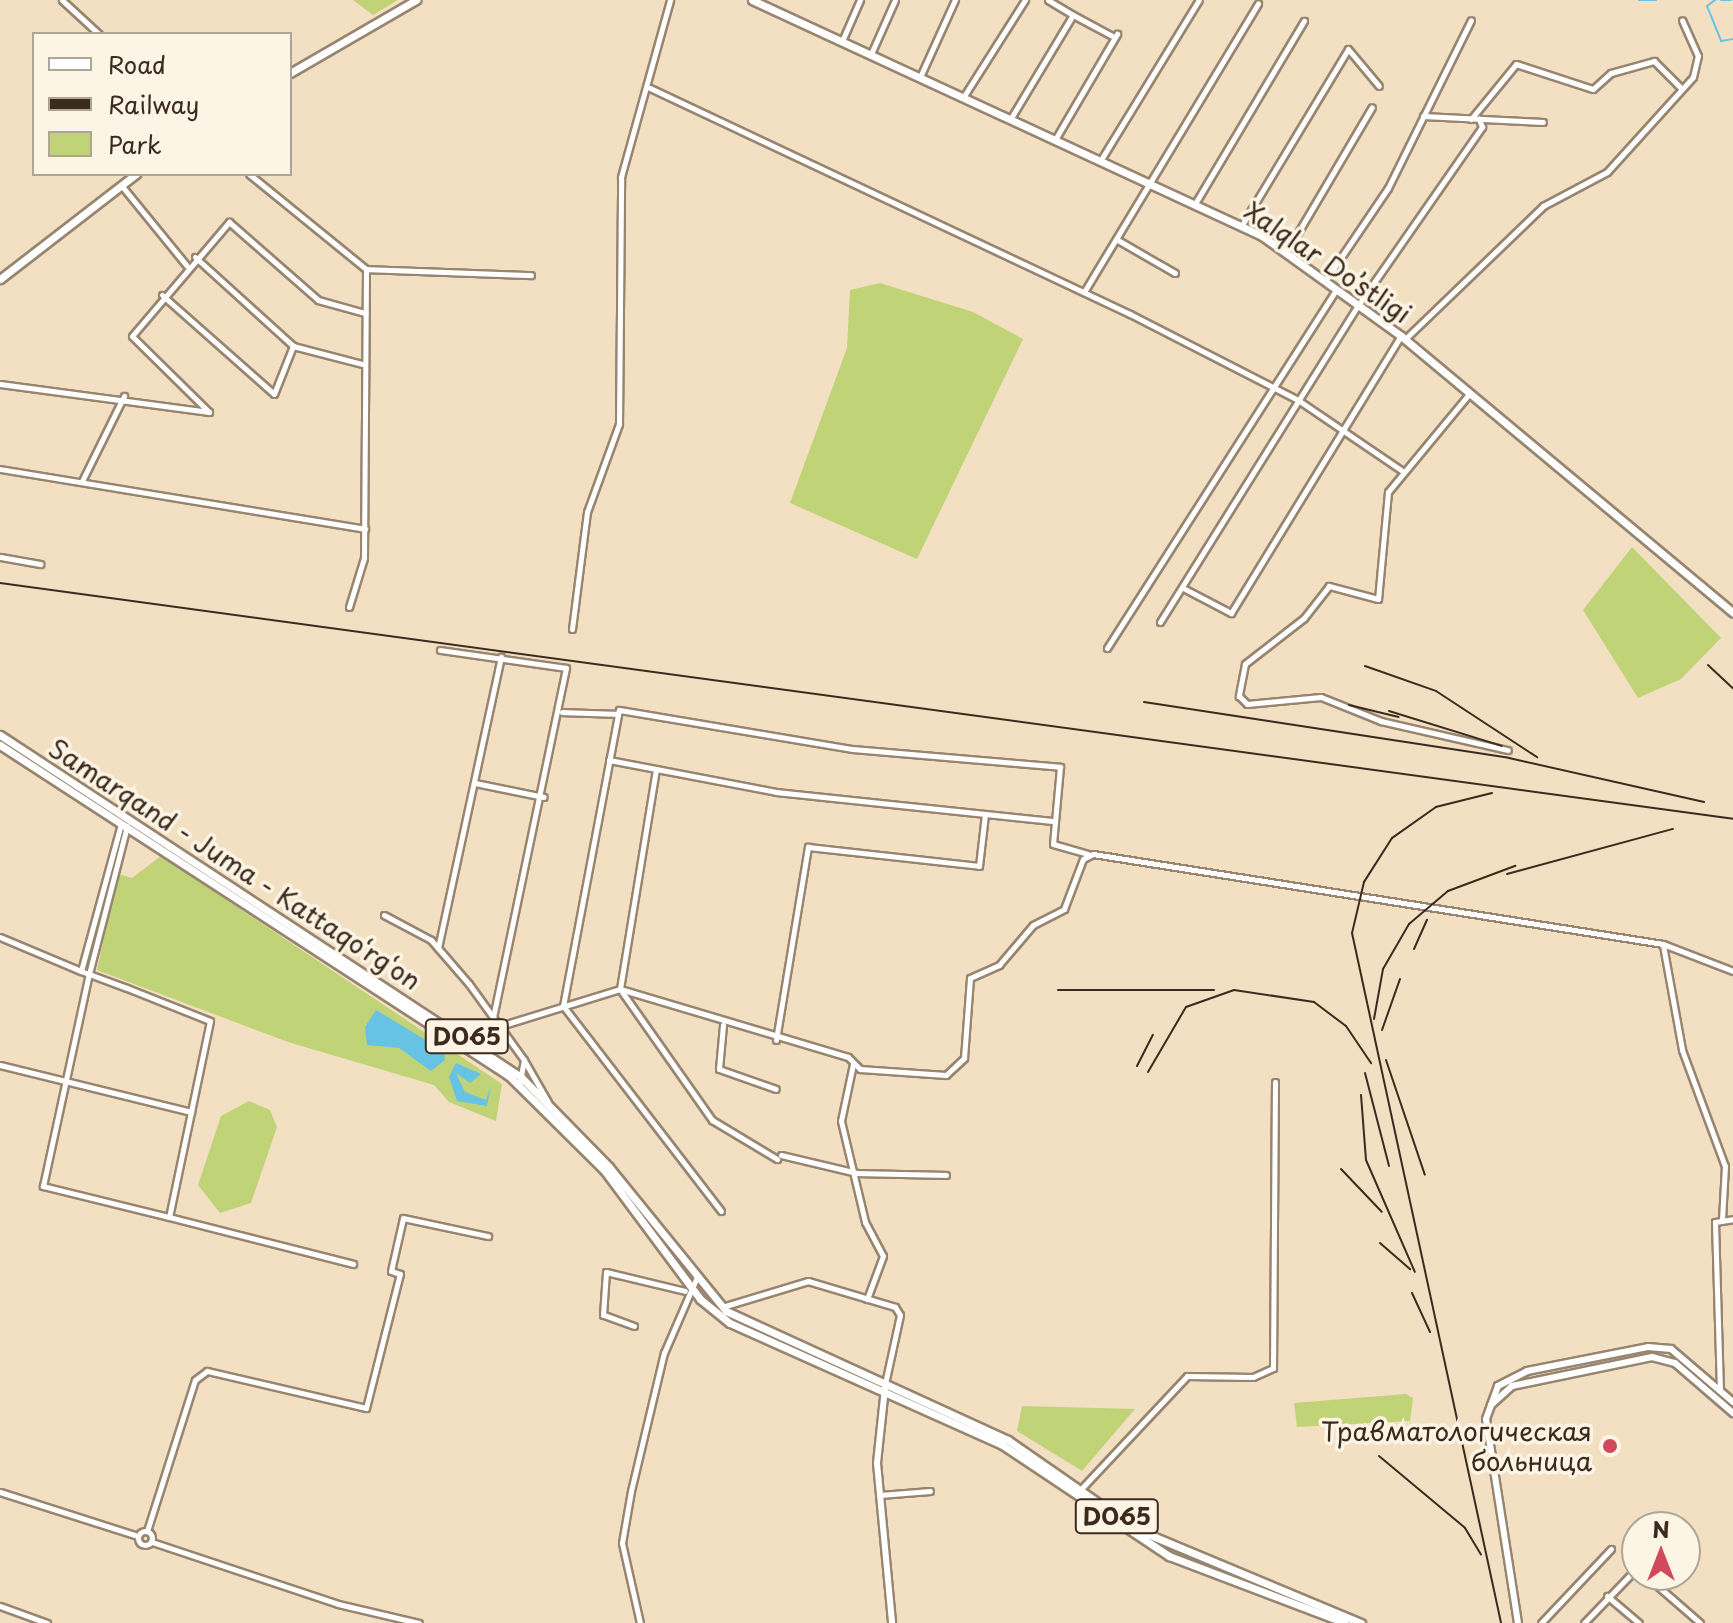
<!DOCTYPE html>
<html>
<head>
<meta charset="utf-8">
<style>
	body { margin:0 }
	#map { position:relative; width:1733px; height:1623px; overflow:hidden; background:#f3e0c3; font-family:"Playpen Sans",sans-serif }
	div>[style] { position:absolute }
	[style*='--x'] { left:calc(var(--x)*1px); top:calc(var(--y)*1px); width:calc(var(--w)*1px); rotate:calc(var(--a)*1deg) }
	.green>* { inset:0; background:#c0d376 }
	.water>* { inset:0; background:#66c3e4 }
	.stream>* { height:2px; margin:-1px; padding:0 1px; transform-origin:1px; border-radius:1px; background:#66c3e4 }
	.roads { filter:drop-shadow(2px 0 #978570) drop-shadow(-2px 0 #978570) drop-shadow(0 2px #978570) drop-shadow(0 -2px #978570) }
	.minor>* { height:5px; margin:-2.5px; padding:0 2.5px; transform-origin:2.5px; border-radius:2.5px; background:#fff }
	.minor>.ring { margin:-2.5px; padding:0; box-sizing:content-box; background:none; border:5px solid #fff; border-radius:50% }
	.tertiary>* { height:6px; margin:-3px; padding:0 3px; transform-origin:3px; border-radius:3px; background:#fff }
	.secondary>* { height:7px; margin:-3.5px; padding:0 3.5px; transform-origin:3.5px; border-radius:3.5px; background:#fff }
	.primary>* { height:7px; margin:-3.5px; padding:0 3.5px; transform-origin:3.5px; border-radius:3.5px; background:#fff }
	.rail>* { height:2px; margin:-1px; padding:0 1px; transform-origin:1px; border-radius:1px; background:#3b2a1e }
	.dots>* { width:22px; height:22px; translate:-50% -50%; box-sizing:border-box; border:4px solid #fcf5e5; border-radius:50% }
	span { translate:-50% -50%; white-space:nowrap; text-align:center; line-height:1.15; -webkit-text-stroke:7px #fcf5e5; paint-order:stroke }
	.shield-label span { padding:2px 6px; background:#fcf5e5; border:2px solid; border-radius:6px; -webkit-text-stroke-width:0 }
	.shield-label { font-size:24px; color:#3b2a1e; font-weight:700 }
	.street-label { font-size:26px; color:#3b2a1e }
	.poi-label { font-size:26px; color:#3b2a1e }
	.right { translate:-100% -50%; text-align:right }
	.legend { position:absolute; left:32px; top:32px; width:260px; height:144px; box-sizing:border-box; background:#fcf5e5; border:2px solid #afa495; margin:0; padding:10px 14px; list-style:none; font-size:24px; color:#3b2a1e }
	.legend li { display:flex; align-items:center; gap:16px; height:40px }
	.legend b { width:40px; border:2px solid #afa495 }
	.north { position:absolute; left:1621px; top:1511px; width:80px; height:80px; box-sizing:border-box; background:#fcf5e5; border:2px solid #afa495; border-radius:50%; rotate:0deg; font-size:22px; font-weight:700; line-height:32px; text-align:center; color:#3b2a1e }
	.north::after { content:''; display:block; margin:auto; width:28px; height:36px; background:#d1495b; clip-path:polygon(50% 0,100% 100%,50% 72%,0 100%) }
</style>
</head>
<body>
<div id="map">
	<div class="green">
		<div style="clip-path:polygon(353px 0,398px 0,373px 15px)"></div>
		<div style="clip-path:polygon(880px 283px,973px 312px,1023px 339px,917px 559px,790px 503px,847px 348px,850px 290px)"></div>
		<div style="clip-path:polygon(1632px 547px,1721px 638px,1681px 679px,1638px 698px,1583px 610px)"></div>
		<div style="clip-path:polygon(161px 856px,502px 1084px,496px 1121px,449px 1102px,434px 1085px,288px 1042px,97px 970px,118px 874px,132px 878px)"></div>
		<div style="clip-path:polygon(249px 1101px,270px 1110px,277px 1127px,251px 1203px,220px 1213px,198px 1185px,221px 1116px)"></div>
		<div style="clip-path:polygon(1406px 1394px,1413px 1398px,1410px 1421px,1297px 1427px,1294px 1403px)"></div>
		<div style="clip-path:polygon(1022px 1406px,1135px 1409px,1082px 1471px,1017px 1431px)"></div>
	</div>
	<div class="water">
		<div style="clip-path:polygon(376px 1010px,444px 1051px,445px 1060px,431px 1071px,399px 1048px,367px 1045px,365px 1027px)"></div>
		<div style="clip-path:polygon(456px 1063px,481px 1074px,470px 1083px,456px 1073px,465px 1092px,486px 1100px,491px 1085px,487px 1106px,457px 1101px,449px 1077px)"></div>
	</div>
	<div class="stream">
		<div style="--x:1639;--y:0;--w:17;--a:0"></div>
		<div style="--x:1715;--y:0;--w:10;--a:143"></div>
		<div style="--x:1707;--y:6;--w:38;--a:68"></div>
		<div style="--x:1721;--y:41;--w:12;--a:-9"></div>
		<div style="--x:1721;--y:0;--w:10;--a:0"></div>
	</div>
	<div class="roads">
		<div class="minor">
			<div style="--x:62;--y:0;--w:50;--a:42.6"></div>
			<div style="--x:1073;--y:15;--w:47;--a:28.2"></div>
			<div style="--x:842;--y:41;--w:45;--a:-66.3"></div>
			<div style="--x:871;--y:54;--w:59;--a:-66"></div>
			<div style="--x:920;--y:77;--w:85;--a:-65.6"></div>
			<div style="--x:650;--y:88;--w:531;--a:25.21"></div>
			<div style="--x:1130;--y:314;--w:189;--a:27.1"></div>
			<div style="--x:1298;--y:400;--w:128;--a:34.2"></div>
			<div style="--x:964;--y:96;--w:114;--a:-57.6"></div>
			<div style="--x:1423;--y:116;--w:120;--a:2.9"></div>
			<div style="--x:1011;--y:118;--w:120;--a:-59"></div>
			<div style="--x:1073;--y:15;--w:29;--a:-149"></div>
			<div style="--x:1471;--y:119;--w:71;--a:-50.7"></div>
			<div style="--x:1516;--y:64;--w:81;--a:18"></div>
			<div style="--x:1593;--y:89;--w:24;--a:-42"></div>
			<div style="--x:1611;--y:73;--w:45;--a:-15.6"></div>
			<div style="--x:1654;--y:61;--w:38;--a:45"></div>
			<div style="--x:1056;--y:138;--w:121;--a:-59.6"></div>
			<div style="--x:1102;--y:158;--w:185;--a:-58.5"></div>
			<div style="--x:249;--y:174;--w:151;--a:39.1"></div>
			<div style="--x:366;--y:269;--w:165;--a:2.1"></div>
			<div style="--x:121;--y:185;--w:104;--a:50.8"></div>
			<div style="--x:1196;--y:202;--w:211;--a:-59.2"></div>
			<div style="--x:1242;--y:225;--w:205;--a:-58.9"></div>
			<div style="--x:1348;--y:49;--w:48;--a:50"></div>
			<div style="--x:1116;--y:239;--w:68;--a:30"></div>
			<div style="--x:1286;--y:253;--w:169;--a:-59.5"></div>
			<div style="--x:195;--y:257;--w:132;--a:42.2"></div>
			<div style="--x:293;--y:346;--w:71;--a:14.6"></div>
			<div style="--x:1325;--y:281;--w:112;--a:-55.9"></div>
			<div style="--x:1388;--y:188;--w:187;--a:-63.7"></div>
			<div style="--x:1084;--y:292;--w:337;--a:-58.9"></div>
			<div style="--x:162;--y:295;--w:149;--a:41.5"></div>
			<div style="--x:274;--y:394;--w:52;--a:-68.4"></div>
			<div style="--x:1405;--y:339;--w:192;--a:-43.9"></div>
			<div style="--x:1543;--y:206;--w:72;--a:-28"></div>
			<div style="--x:1607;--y:172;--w:128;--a:-47.8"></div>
			<div style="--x:1693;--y:77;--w:22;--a:-77"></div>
			<div style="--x:1698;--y:56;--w:39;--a:-114"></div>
			<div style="--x:0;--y:384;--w:211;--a:7.6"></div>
			<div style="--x:209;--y:412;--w:108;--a:-135.4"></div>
			<div style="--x:132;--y:336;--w:150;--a:-49.6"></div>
			<div style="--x:229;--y:222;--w:118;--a:41.2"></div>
			<div style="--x:318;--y:300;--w:49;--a:15.5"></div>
			<div style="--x:1469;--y:394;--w:127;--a:129.6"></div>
			<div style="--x:1388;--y:492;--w:107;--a:95.3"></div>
			<div style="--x:1378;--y:599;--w:51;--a:-165.1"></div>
			<div style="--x:1329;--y:586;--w:41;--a:128"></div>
			<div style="--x:1304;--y:618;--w:75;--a:142.1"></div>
			<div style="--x:1245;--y:664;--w:33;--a:101"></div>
			<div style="--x:1239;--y:696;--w:11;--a:45"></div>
			<div style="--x:1247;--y:704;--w:74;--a:-5.4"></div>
			<div style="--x:1321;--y:697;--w:65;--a:21.8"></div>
			<div style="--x:1381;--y:721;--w:130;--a:12.9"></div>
			<div style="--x:0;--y:469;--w:370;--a:9.3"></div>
			<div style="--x:82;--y:481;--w:95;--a:-63.7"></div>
			<div style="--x:0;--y:557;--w:41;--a:9.9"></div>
			<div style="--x:1185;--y:589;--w:52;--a:27.6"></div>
			<div style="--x:1231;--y:613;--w:325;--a:-58.5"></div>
			<div style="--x:349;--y:607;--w:51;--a:-73"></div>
			<div style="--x:364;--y:558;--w:289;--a:-89.6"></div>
			<div style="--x:1160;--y:622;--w:375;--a:-58"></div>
			<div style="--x:1359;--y:304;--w:216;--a:-55.2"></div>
			<div style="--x:1482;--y:127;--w:9;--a:-111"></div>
			<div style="--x:572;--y:629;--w:118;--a:-82.7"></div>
			<div style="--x:587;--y:512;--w:94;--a:-70"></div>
			<div style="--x:619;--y:424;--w:247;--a:-89.5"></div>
			<div style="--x:621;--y:177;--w:184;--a:-74.5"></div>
			<div style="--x:1107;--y:648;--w:426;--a:-57.4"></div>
			<div style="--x:440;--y:650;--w:127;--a:8.1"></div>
			<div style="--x:566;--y:668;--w:357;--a:101.8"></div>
			<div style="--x:562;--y:712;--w:56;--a:2"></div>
			<div style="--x:609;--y:760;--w:170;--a:10.8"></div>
			<div style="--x:776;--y:792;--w:280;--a:6"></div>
			<div style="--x:656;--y:769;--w:223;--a:99.3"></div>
			<div style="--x:620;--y:989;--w:160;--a:54.9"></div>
			<div style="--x:712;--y:1120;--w:76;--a:31"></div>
			<div style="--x:475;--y:783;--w:70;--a:11.5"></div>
			<div style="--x:384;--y:915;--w:53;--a:28"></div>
			<div style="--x:431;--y:940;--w:58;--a:49.2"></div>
			<div style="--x:469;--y:984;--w:94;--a:54.1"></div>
			<div style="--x:524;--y:1060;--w:26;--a:101"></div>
			<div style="--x:0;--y:937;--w:88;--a:22.8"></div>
			<div style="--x:81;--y:971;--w:9;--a:21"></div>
			<div style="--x:89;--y:974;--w:40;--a:20.2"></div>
			<div style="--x:127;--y:988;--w:89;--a:21.7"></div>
			<div style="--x:210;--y:1021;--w:200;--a:101.8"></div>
			<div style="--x:169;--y:1217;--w:130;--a:-166.2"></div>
			<div style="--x:43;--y:1186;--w:217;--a:-77.8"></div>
			<div style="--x:89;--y:974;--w:153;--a:-75.6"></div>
			<div style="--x:1663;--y:945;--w:107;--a:79.7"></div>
			<div style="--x:1682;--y:1050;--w:124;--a:69.7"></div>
			<div style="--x:1725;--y:1166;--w:53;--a:93.2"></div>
			<div style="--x:438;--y:948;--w:298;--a:-77.8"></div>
			<div style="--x:81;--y:971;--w:152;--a:-74.8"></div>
			<div style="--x:723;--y:1025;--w:44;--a:95.2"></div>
			<div style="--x:719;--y:1069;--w:60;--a:19.3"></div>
			<div style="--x:500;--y:1026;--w:126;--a:-17.1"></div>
			<div style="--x:620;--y:989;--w:238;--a:16.6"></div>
			<div style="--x:848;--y:1057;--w:17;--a:45"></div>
			<div style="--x:860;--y:1069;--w:86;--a:4"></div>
			<div style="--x:946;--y:1075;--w:25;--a:-43"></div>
			<div style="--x:964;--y:1058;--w:80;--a:-85.7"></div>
			<div style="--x:970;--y:978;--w:32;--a:-24"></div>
			<div style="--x:999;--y:965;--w:52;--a:-49.6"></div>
			<div style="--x:1033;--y:925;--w:35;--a:-27"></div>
			<div style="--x:1064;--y:909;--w:53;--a:-69.2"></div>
			<div style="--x:1083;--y:859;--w:11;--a:-27"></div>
			<div style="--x:1093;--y:854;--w:577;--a:8.97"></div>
			<div style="--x:1663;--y:944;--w:75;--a:21.1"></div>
			<div style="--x:776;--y:1040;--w:196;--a:-80.6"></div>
			<div style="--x:808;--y:847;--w:172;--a:6.3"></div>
			<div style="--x:979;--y:866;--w:52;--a:-83.4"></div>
			<div style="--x:525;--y:1062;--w:46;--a:60.1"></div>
			<div style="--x:853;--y:1064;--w:58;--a:101.9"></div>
			<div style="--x:841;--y:1121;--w:104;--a:76.6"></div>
			<div style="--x:865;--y:1222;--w:38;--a:62"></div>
			<div style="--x:883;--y:1256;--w:46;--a:110.4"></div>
			<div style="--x:0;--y:1065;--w:197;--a:13.8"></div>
			<div style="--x:781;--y:1155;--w:78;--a:13.3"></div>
			<div style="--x:857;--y:1173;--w:89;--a:1.3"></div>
			<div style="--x:721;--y:1211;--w:259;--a:-127.6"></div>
			<div style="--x:563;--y:1006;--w:301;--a:-79.3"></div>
			<div style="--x:619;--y:710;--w:236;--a:9.5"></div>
			<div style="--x:852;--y:749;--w:209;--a:4.9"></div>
			<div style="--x:1060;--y:767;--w:77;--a:95.2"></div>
			<div style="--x:1053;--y:844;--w:36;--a:16"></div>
			<div style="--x:169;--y:1217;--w:190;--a:14.3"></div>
			<div style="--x:722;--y:1307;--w:90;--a:-16.8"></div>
			<div style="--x:808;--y:1281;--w:91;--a:16.6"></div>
			<div style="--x:895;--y:1307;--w:9;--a:58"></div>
			<div style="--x:900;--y:1315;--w:71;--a:102.3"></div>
			<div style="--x:634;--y:1326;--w:33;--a:-160"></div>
			<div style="--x:603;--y:1315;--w:43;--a:-86"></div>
			<div style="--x:606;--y:1272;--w:81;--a:13.5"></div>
			<div style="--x:1720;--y:1391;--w:169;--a:-91.7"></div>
			<div style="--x:1715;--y:1222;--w:18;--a:-9"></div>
			<div style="--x:1081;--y:1489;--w:155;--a:-46.8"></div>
			<div style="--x:1187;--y:1376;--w:66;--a:0.9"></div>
			<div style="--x:1253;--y:1377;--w:22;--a:-24"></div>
			<div style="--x:1273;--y:1368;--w:286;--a:-89.6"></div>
			<div style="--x:0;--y:1492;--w:145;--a:17.7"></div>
			<div style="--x:880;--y:1495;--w:50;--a:-4.6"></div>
			<div class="ring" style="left:138px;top:1531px;width:9px;height:9px"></div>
			<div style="--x:147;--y:1531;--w:158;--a:-72.4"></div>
			<div style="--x:195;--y:1380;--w:15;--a:-37"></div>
			<div style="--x:207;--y:1371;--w:163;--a:13.1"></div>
			<div style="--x:366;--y:1408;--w:138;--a:-75.8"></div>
			<div style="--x:400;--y:1274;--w:9;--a:-162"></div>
			<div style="--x:391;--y:1271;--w:54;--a:-77.2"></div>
			<div style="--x:403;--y:1218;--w:87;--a:12"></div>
			<div style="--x:152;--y:1542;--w:196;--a:18.4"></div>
			<div style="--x:338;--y:1604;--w:83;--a:13.2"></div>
			<div style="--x:1645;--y:1575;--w:73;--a:41.1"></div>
			<div style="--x:1607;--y:1596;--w:42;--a:40.2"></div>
			<div style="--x:0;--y:1606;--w:50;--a:19.9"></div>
			<div style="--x:640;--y:1623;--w:82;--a:-102.7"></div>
			<div style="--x:622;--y:1543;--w:53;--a:-80.2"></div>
			<div style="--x:631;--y:1491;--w:142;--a:-76.6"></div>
			<div style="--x:664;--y:1353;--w:81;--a:-66.6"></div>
			<div style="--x:1541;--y:1623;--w:102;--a:-46.6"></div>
			<div style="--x:1584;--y:1623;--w:76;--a:-46.1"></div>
		</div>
		<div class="tertiary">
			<div style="--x:885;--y:1388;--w:75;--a:96.1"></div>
			<div style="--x:877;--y:1463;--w:161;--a:84.6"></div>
			<div style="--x:1491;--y:1405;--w:28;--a:-42"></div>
			<div style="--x:1512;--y:1386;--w:143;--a:-11.7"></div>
			<div style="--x:1652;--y:1357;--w:24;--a:15"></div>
			<div style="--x:1675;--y:1363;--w:77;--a:40.8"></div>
			<div style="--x:1518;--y:1623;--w:206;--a:-98.9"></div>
			<div style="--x:1486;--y:1419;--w:35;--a:-70"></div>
			<div style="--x:1498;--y:1386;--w:33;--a:-27"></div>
			<div style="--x:1527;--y:1371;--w:123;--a:-11.2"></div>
			<div style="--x:1648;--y:1347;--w:23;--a:5"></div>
			<div style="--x:1671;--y:1349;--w:82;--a:40.5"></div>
		</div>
		<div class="secondary">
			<div style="--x:752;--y:0;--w:562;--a:24.83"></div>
			<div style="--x:1262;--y:236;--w:171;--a:35.7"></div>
			<div style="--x:1401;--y:336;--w:432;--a:39.8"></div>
			<div style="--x:290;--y:73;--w:146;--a:-30.1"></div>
			<div style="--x:0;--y:279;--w:172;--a:-37.7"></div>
		</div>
		<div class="primary">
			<div style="--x:0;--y:735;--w:623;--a:33.28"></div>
			<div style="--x:521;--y:1077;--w:126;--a:45.6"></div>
			<div style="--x:609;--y:1167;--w:186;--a:50.9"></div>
			<div style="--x:726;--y:1311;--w:310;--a:24.6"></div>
			<div style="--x:1008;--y:1440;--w:156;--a:34.8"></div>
			<div style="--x:1136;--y:1529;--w:244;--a:22.7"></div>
			<div style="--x:0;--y:745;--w:607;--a:33.04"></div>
			<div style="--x:509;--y:1076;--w:134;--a:44.7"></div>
			<div style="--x:604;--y:1170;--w:161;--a:53.3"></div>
			<div style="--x:700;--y:1299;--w:38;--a:39"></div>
			<div style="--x:730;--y:1323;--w:297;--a:24.1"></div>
			<div style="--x:1001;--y:1444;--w:202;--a:33.7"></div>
			<div style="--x:1169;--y:1556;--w:188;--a:20.8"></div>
		</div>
	</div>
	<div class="rail">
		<div style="--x:0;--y:583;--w:1749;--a:7.75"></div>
		<div style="--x:1708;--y:665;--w:34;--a:43"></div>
		<div style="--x:1365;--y:666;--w:75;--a:19.4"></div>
		<div style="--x:1436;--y:691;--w:121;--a:33.2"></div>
		<div style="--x:1144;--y:702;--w:369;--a:8.7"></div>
		<div style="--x:1509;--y:758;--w:200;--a:12.7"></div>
		<div style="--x:1349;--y:705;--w:51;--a:13.5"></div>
		<div style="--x:1389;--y:711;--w:118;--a:17.2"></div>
		<div style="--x:1492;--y:793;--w:58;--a:166"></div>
		<div style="--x:1436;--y:807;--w:54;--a:144.8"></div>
		<div style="--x:1392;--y:838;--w:52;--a:122.5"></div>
		<div style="--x:1364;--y:882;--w:52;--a:103.2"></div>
		<div style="--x:1352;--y:933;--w:706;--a:77.81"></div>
		<div style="--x:1507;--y:874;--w:172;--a:-15.2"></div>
		<div style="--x:1414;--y:949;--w:32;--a:-66"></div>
		<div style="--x:1058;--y:990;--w:156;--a:0"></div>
		<div style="--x:1374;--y:1019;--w:51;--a:-79.8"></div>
		<div style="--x:1383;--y:969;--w:52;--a:-60"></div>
		<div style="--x:1409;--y:924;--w:51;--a:-40.2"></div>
		<div style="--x:1448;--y:891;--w:72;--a:-20.5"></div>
		<div style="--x:1382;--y:1030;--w:54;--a:-70.6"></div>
		<div style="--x:1386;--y:1060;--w:121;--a:71.3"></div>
		<div style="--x:1137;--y:1066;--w:35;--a:-63"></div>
		<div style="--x:1148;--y:1072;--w:75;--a:-59.7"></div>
		<div style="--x:1186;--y:1007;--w:51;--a:-19.5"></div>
		<div style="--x:1234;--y:990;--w:81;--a:8.5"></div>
		<div style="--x:1314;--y:1002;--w:40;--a:37"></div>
		<div style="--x:1346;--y:1026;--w:45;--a:56"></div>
		<div style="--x:1365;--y:1073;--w:96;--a:75.5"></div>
		<div style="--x:1361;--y:1095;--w:65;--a:85.6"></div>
		<div style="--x:1366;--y:1160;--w:122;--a:66.4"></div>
		<div style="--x:1341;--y:1169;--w:59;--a:46.4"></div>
		<div style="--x:1380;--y:1243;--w:40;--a:41"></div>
		<div style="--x:1412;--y:1293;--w:43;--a:65.2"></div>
		<div style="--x:1379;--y:1456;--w:112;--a:39.9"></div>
		<div style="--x:1465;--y:1528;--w:31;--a:59"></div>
	</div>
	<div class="dots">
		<div style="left:1610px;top:1446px;background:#d1495b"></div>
	</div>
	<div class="shield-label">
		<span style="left:467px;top:1036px">D065</span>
		<span style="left:1117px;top:1516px">D065</span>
	</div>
	<div class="street-label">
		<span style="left:1328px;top:262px;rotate:34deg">Xalqlar Do’stligi</span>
		<span style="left:235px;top:864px;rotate:33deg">Samarqand - Juma - Kattaqo‘rg‘on</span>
	</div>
	<div class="poi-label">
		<span class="right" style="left:1592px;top:1446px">Травматологическая<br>больница</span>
	</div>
	<ul class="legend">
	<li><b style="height:10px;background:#fff"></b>Road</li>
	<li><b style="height:10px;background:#3b2a1e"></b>Railway</li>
	<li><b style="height:22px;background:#c0d376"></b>Park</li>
	</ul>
	<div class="north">N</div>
</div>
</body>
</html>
